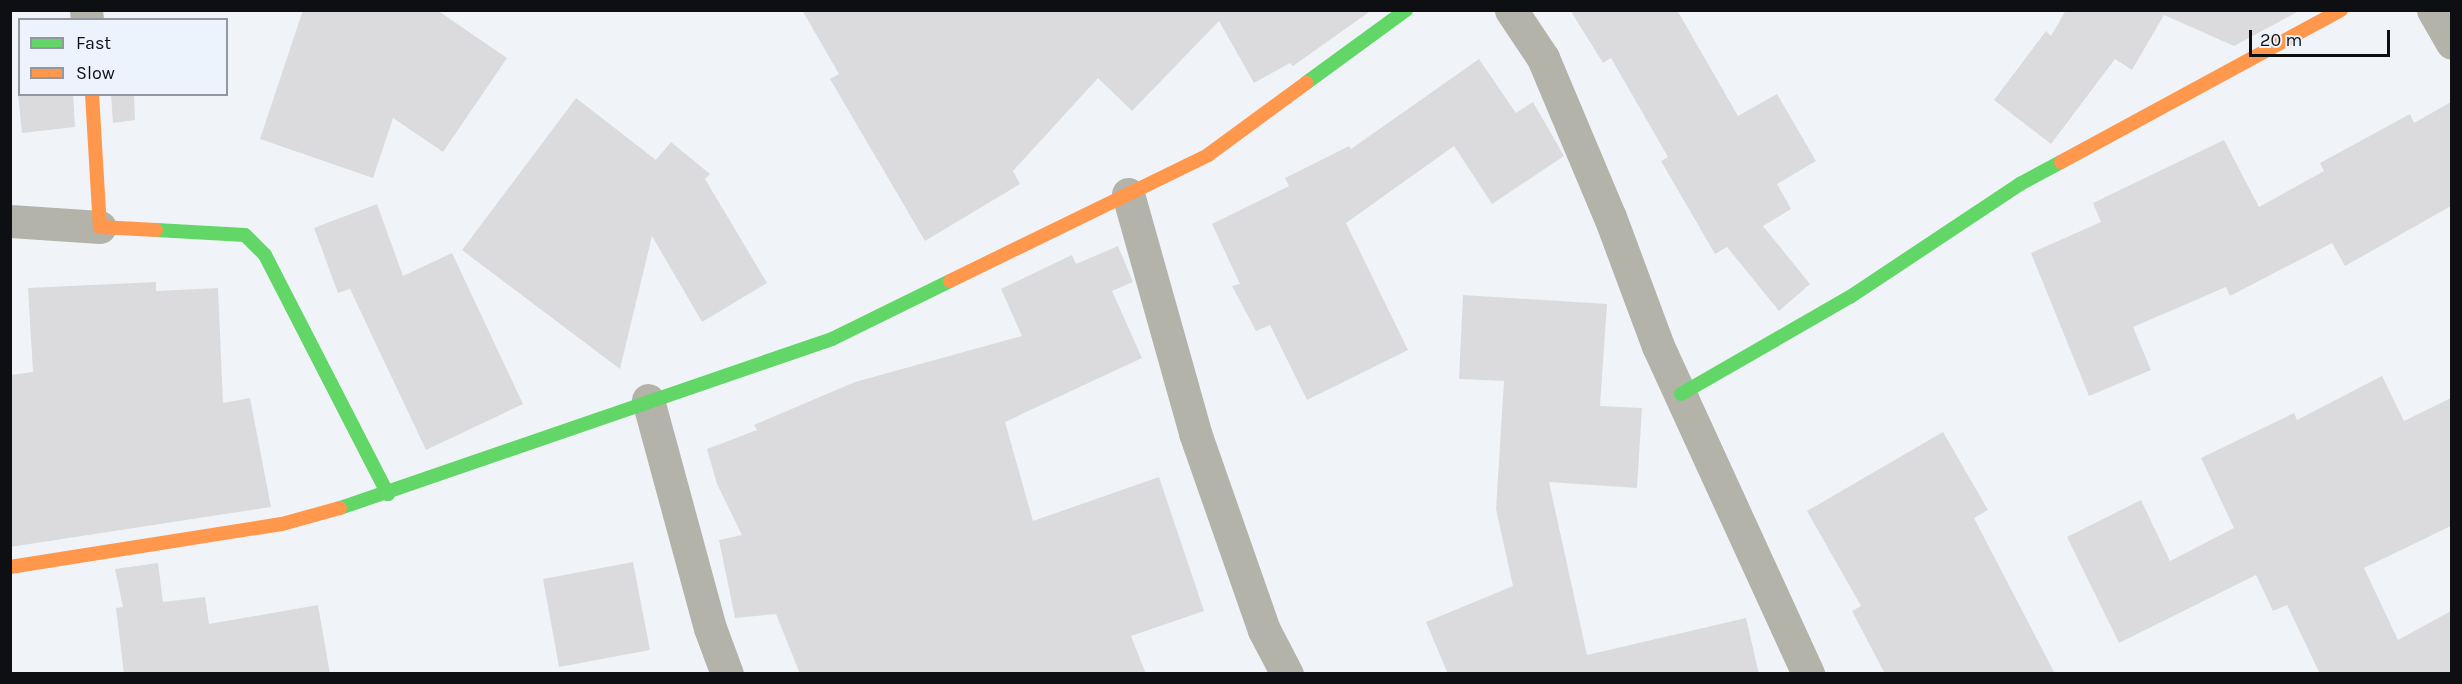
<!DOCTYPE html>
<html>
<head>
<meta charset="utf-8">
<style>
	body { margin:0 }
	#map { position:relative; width:2462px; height:684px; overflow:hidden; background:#f0f4f9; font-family:Karla,sans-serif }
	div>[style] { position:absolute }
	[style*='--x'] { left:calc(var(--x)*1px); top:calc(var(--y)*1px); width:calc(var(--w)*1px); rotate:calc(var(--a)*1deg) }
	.building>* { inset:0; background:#dbdbdd }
	.street>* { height:33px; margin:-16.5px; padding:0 16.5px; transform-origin:16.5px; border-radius:16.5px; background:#b4b3aa }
	.fast>* { height:14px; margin:-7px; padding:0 7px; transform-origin:7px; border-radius:7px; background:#63d668 }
	.slow>* { height:14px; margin:-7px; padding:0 7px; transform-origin:7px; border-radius:7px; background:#ff974d }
	span { translate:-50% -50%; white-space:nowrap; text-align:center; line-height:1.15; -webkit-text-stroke:4.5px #ecf3fd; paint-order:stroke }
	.frame { position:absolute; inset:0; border:12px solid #0d0f12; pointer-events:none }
	.legend { position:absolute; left:18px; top:18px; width:210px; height:78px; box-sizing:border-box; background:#ecf3fd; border:2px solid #93989f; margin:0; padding:8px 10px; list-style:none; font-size:18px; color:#0d0f12 }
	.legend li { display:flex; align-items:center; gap:12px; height:30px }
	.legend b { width:30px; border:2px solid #93989f }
	.scale { position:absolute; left:2249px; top:30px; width:141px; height:27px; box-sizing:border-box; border:3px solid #0d0f12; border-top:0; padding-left:8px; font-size:18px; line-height:21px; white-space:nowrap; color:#0d0f12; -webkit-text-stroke:4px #ecf3fd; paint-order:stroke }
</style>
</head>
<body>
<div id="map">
	<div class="building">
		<div style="clip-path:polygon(303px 10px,437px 10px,507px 58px,443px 152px,393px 118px,373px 178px,260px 139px)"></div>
		<div style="clip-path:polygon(802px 10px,1372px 10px,1293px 66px,1290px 63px,1254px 83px,1219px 21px,1132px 111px,1098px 78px,1013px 171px,1020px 184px,925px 241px,830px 79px,839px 74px)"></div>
		<div style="clip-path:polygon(1570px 10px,1677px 10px,1738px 116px,1777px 94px,1816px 161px,1777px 184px,1791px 209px,1763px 226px,1810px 284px,1779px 311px,1727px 247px,1715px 254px,1661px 161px,1668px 157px,1611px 58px,1603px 63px)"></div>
		<div style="clip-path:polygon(2066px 10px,2301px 10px,2234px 46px,2164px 15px,2132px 70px,2115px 59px,2051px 144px,1994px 100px,2046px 31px,2051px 36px)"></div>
		<div style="clip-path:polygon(1479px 59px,1516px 113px,1533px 102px,1564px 156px,1492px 204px,1454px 146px,1346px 223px,1408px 350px,1307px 400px,1270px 325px,1256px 331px,1232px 286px,1240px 284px,1212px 224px,1289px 186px,1285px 178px,1349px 146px,1351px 149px)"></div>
		<div style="clip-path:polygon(18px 94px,73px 94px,75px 127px,22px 133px)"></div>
		<div style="clip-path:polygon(111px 94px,134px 94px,135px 120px,113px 123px)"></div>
		<div style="clip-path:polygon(576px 98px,656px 160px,671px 142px,710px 174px,705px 179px,767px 283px,702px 322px,652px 236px,620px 369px,462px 250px)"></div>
		<div style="clip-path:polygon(2451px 102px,2451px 206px,2345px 266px,2332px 243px,2230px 296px,2226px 287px,2133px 327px,2151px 370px,2089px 396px,2031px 253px,2101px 222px,2093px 203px,2224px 140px,2259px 207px,2324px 171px,2320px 163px,2410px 114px,2414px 123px)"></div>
		<div style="clip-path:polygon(377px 204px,403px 276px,452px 253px,523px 404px,426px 450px,350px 289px,338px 293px,314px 228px)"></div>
		<div style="clip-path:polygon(1118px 246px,1133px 282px,1112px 291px,1142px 358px,1005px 422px,1033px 521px,1159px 477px,1204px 611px,1131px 636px,1146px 674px,800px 674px,776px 614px,735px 618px,719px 540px,742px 535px,717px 484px,707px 449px,757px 430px,754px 425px,855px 382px,1022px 336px,1001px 289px,1072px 255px,1076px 264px)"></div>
		<div style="clip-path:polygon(156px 282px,156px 291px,218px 288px,223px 403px,250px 398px,271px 507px,10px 547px,10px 375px,33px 372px,28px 288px)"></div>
		<div style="clip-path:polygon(1463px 295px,1607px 304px,1600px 406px,1642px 408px,1637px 488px,1549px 482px,1587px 655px,1746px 618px,1759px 674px,1448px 674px,1426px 622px,1513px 586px,1496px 509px,1504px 381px,1459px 379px)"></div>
		<div style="clip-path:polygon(2382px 376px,2404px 421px,2451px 398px,2451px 526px,2364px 568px,2398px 640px,2451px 611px,2451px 674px,2320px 674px,2287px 605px,2273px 611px,2256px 575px,2119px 643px,2067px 537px,2141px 500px,2170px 561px,2234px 528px,2201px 458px,2294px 413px,2297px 420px)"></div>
		<div style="clip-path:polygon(1943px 432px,1988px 510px,1974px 518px,2055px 674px,1885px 674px,1852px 611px,1861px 606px,1807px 511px)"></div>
		<div style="clip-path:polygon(633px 562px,650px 650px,559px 667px,543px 579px)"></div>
		<div style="clip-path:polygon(158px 563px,163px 602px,205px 597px,209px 624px,318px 605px,330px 674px,124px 674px,116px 608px,123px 607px,115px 569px)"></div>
	</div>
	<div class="street">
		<div style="--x:86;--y:10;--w:10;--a:84"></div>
		<div style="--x:1511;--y:10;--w:58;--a:56.3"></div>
		<div style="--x:1543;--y:58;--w:173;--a:67.2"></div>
		<div style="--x:1610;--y:217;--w:138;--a:69.6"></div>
		<div style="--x:1658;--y:346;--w:361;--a:65.4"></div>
		<div style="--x:2433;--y:10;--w:38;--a:60"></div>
		<div style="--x:1128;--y:194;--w:248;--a:74.3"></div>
		<div style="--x:1195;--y:433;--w:209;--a:70.7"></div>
		<div style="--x:1264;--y:630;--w:50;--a:62.4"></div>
		<div style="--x:10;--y:221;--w:90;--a:3.8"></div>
		<div style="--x:648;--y:400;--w:236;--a:74.8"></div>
		<div style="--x:710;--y:628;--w:49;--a:69.7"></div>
	</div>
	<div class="fast">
		<div style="--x:1306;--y:83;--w:124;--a:-36.1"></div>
		<div style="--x:156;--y:230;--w:89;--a:3.2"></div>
		<div style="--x:245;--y:235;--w:28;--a:45"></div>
		<div style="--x:265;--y:255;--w:269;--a:62.8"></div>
		<div style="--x:1681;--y:394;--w:195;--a:-29.9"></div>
		<div style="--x:1850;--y:297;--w:204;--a:-33.6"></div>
		<div style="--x:2020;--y:184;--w:47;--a:-28.2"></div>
		<div style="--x:340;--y:508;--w:520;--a:-18.96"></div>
		<div style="--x:832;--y:339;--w:131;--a:-26.2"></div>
	</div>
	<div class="slow">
		<div style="--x:92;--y:94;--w:133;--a:86.6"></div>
		<div style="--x:100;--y:227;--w:56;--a:3.1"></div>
		<div style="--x:2061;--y:162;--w:319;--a:-28.5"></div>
		<div style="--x:950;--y:281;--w:287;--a:-26"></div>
		<div style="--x:1208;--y:155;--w:122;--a:-36.3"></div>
		<div style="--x:10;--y:567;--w:275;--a:-9"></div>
		<div style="--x:282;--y:524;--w:60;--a:-15.4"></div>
	</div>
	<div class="frame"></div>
	<ul class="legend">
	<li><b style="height:8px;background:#63d668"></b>Fast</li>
	<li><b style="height:8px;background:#ff974d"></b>Slow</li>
	</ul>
	<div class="scale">20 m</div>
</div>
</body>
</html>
